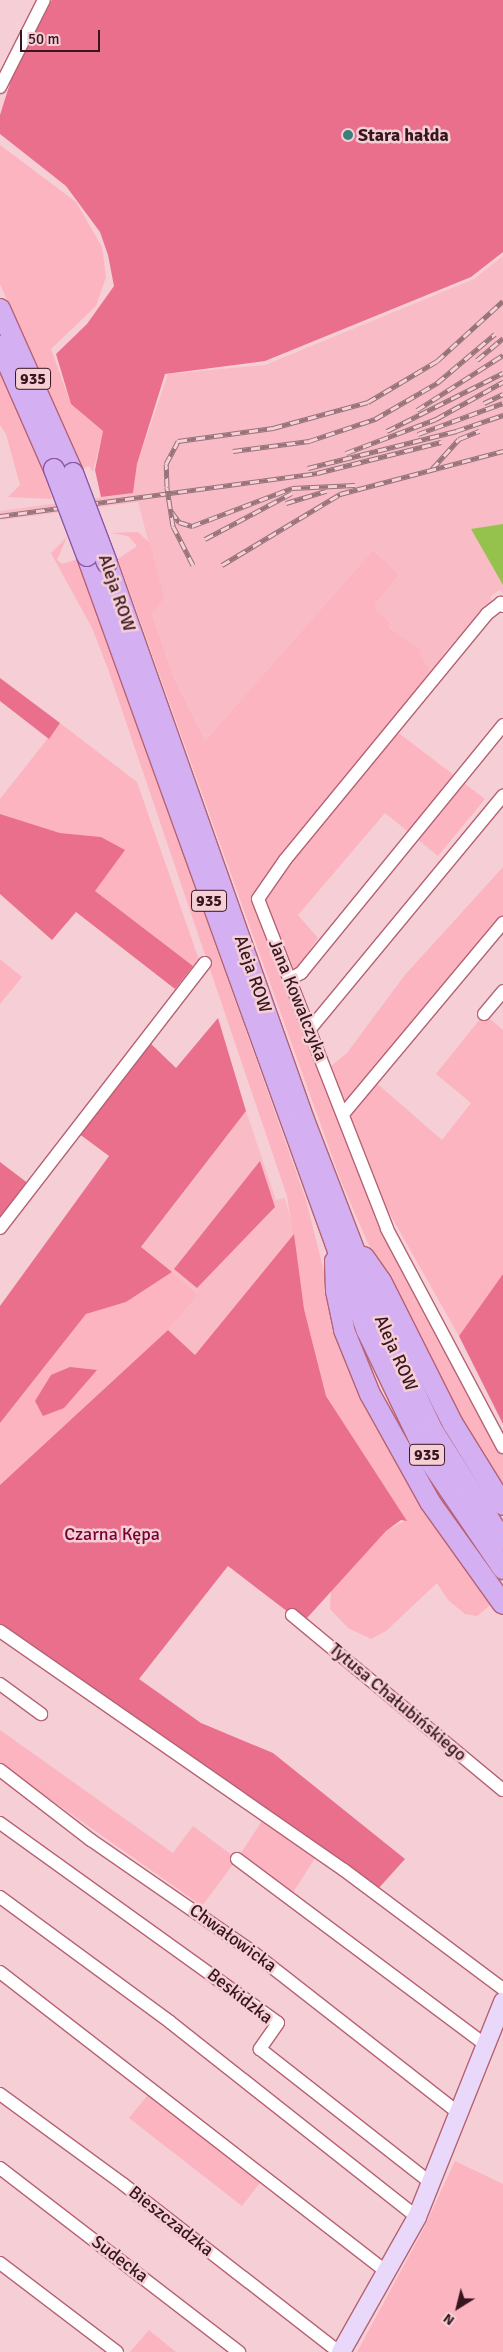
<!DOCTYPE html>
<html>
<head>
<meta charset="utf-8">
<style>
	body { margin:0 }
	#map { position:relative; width:503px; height:2352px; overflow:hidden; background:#f5cfd5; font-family:Signika,sans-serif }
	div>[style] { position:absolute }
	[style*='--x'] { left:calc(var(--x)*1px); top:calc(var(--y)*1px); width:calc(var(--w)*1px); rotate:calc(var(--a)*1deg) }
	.built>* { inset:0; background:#f9bcc6 }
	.green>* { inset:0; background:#fbb4c0 }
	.forest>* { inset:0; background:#ea6f8c }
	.water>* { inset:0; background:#95c14d }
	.roads { filter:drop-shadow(1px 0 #b66274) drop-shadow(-1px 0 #b66274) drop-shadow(0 1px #b66274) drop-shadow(0 -1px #b66274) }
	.minor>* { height:12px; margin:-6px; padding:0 6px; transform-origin:6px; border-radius:6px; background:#fff }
	.secondary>* { height:18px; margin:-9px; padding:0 9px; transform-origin:9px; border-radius:9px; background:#e9d8f9 }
	.primary>* { height:20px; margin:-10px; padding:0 10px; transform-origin:10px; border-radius:10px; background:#d4b0f3 }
	.rail>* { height:5px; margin-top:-2.5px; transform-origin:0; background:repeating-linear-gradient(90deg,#f5cfd5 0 9px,#97737a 0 18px); box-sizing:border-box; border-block:1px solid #97737a }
	.bridges { filter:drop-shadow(1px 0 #8b58a3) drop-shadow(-1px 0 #8b58a3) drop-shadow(0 1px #8b58a3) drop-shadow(0 -1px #8b58a3) }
	.primary-bridge>* { height:20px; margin:-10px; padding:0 10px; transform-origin:10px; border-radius:10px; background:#d4b0f3 }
	.dots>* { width:14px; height:14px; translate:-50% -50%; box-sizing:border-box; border:2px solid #f5cfd5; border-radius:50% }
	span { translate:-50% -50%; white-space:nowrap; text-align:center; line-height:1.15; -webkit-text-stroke:5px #f5cfd5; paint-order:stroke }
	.shield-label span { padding:1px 4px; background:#f5cfd5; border:1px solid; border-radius:4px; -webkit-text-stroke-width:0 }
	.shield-label { font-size:16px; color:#38161e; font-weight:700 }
	.poi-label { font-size:18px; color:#38161e; font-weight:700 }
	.left { translate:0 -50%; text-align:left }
	.street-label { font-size:18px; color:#38161e }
	.park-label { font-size:18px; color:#760030 }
	.north { position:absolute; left:433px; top:2282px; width:50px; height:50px; -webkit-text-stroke:4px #f5cfd5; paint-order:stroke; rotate:216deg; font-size:14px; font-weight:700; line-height:20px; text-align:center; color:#38161e }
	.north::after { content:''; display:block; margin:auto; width:18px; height:22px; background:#38161e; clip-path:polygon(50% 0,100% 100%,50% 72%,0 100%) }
	.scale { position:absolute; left:20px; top:30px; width:80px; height:22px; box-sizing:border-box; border:2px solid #38161e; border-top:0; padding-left:6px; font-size:15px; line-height:18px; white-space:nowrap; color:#38161e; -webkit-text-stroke:4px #f5cfd5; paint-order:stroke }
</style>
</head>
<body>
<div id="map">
	<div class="built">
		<div style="clip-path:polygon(503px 256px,503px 593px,499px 590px,490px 597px,492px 600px,445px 652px,432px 673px,375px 610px,375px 604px,399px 575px,373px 550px,205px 741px,173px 676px,152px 612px,163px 598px,138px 502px,0 520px,0 511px,133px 493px,137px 464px,168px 374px,265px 365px,474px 279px)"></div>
		<div style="clip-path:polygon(246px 1111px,276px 1200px,285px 1198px,294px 1234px,195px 1355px,168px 1330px,198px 1293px,141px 1248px)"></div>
	</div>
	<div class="green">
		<div style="clip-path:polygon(0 145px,76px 202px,102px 247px,106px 277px,96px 306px,51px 349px,71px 404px,103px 431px,93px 472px,89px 466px,81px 469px,0 284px)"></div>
		<div style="clip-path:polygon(0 369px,45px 473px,52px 499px,8px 497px,20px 485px,6px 434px,0 425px)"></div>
		<div style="clip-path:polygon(138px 532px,150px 543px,164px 598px,152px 613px,173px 676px,205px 741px,373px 550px,399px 575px,375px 604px,375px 610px,390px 623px,390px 628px,422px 651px,419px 654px,432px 673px,380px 738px,400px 734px,485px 799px,438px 856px,385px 813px,298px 915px,318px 938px,290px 979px,396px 1254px,503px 1453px,503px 1496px,367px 1241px,341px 1181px,118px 559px,137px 546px,128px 536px,111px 533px)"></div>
		<div style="clip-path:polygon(67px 537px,57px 560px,62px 564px,78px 559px,306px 1200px,333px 1308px,493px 1603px,477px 1616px,465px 1614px,448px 1600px,437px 1583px,386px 1631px,371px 1639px,348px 1628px,330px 1609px,331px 1590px,386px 1531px,406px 1520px,326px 1396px,304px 1309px,287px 1196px,108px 669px,92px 628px,51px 553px)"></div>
		<div style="clip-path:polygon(60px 723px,137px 782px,199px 960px,193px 966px,95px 891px,124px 850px,101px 837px,60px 833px,0 814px,0 799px)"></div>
		<div style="clip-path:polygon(503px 867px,503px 915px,373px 1080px,442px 1140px,471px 1103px,436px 1074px,484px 1014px,503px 1030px,503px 1274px,459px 1336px,387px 1209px,331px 1066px,347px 1053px,404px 976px)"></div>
		<div style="clip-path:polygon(0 959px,22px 977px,0 1004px)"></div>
		<div style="clip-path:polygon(172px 1272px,198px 1294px,168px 1330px,0 1485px,0 1423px,86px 1314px,126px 1302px)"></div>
		<div style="clip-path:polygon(0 1730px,173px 1853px,193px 1826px,237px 1859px,264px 1818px,317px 1855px,292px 1894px,237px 1859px,202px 1906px,0 1764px)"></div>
		<div style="clip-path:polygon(151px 2091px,263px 2179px,242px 2206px,129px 2118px)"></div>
		<div style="clip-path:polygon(455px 2161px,503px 2184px,503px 2352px,357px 2352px,422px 2232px)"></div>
		<div style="clip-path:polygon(149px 2330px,176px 2352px,130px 2352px)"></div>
	</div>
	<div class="forest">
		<div style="clip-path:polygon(52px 0,503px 0,503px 252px,471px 277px,265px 361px,165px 374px,137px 464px,133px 493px,101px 497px,95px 470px,103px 431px,71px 404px,56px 354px,87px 324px,114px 286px,108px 255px,100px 232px,66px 186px,0 134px,0 115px,12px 77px)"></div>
		<div style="clip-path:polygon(0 678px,60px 723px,49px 739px,0 701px)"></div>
		<div style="clip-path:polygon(0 814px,60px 833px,101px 837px,125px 850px,95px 891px,193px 966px,175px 989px,76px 912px,52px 940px,0 894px)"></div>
		<div style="clip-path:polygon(218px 1018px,246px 1111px,141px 1247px,172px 1272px,126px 1302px,86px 1314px,0 1423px,0 1306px,109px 1156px,78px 1133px,148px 1041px,176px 1068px)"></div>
		<div style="clip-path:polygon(260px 1161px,275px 1207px,197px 1288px,174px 1269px)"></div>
		<div style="clip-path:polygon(0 1162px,29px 1184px,0 1221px)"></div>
		<div style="clip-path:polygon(294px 1234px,304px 1309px,326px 1396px,407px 1521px,401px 1520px,386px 1531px,307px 1618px,288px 1612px,228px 1566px,139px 1679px,201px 1723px,273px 1753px,405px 1859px,377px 1890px,0 1626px,0 1485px,168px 1330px,195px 1355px)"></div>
		<div style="clip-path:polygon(503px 1274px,503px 1424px,459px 1336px)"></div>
		<div style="clip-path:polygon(70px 1367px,97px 1370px,64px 1408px,43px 1416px,35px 1401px,51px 1375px)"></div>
	</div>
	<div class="water">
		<div style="clip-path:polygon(503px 524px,503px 585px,471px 529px)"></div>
	</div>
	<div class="roads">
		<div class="minor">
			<div style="--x:0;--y:87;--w:97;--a:-63.2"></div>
			<div style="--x:503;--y:606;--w:4;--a:-124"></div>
			<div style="--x:501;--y:603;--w:18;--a:142"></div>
			<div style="--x:487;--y:614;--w:318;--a:129.4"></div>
			<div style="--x:285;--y:860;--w:47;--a:124.7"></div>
			<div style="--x:258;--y:899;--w:354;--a:68.6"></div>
			<div style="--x:387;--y:1229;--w:247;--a:62"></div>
			<div style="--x:290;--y:979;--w:13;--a:-29"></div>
			<div style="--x:301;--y:973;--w:320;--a:-50.8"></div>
			<div style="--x:484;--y:1014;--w:30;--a:-50"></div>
			<div style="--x:310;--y:1029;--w:303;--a:-50.4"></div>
			<div style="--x:344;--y:1113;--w:248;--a:-50.1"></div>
			<div style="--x:0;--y:1228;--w:335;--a:-52.3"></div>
			<div style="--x:292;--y:1615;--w:274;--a:39.7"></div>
			<div style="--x:0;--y:1631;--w:419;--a:34.8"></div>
			<div style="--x:344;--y:1870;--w:199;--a:36.8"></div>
			<div style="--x:0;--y:1684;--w:51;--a:36.2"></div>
			<div style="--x:0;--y:1770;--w:115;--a:37.6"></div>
			<div style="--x:91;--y:1840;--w:193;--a:34.7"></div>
			<div style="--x:250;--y:1950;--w:266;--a:38"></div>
			<div style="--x:0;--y:1823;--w:342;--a:35.7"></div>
			<div style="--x:278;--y:2023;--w:32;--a:125"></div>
			<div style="--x:260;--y:2049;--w:219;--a:38.1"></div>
			<div style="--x:237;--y:1859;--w:311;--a:36.8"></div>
			<div style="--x:0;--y:1897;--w:211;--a:36.3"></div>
			<div style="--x:170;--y:2022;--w:315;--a:38.3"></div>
			<div style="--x:0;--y:1972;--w:491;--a:37.8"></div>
			<div style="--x:0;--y:2094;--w:152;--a:36.2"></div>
			<div style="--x:123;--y:2184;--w:274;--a:37.9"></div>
			<div style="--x:0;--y:2168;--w:302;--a:37.6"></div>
			<div style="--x:0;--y:2263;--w:147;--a:37.3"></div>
		</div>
		<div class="secondary">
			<div style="--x:341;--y:2352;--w:155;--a:-60.6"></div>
			<div style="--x:417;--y:2217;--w:232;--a:-68.2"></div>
		</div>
		<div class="primary">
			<div style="--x:0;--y:309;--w:180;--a:66"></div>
			<div style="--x:0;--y:346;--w:134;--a:66.3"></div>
			<div style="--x:87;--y:556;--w:824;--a:70.14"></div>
			<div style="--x:367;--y:1331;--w:143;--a:64.3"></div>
			<div style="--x:429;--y:1460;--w:132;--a:55.8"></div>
			<div style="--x:107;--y:563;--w:591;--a:70.52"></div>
			<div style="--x:304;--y:1120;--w:222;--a:68.9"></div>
			<div style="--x:384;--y:1327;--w:115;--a:64.8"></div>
			<div style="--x:433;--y:1431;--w:130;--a:57.5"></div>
			<div style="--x:364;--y:1257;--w:29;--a:55"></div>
			<div style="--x:381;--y:1281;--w:160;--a:63.3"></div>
			<div style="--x:453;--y:1424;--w:95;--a:58.3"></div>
			<div style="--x:335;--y:1261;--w:30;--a:88"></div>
			<div style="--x:336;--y:1291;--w:40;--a:78"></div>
			<div style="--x:344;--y:1330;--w:69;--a:67.9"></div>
			<div style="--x:370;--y:1394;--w:124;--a:60.9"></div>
			<div style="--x:430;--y:1502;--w:125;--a:54.4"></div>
		</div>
	</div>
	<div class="rail">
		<div style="--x:477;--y:360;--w:34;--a:-40"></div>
		<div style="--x:484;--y:403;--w:21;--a:-25"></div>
		<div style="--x:417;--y:410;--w:102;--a:-32.6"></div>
		<div style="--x:387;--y:431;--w:130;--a:-26.6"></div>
		<div style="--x:418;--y:434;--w:90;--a:-20"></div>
		<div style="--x:233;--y:451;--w:77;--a:-7.5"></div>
		<div style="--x:309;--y:441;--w:70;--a:-18.4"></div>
		<div style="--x:375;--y:419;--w:72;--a:-30.1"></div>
		<div style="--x:437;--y:383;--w:76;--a:-40.2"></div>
		<div style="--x:346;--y:453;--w:96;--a:-20.7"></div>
		<div style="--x:436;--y:419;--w:77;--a:-28.9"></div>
		<div style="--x:308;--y:468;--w:153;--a:-14"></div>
		<div style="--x:456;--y:431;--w:50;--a:-18.8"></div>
		<div style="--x:432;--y:469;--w:40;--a:-48"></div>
		<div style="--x:459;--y:439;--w:22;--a:-22"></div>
		<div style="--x:286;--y:503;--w:42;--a:-16.7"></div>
		<div style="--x:171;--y:511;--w:14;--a:54"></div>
		<div style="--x:179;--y:522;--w:14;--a:17"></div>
		<div style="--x:192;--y:526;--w:107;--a:-20.8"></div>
		<div style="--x:292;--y:488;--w:63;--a:-2.7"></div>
		<div style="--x:0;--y:516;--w:320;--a:-7.7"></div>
		<div style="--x:317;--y:473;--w:128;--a:-14"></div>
		<div style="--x:205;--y:539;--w:98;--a:-27.9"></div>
		<div style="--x:193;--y:565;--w:44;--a:-117.1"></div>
		<div style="--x:173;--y:526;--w:39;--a:-99"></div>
		<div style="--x:167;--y:487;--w:23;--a:-92"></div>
		<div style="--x:166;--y:464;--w:26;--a:-62"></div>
		<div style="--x:178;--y:441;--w:96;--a:-7.8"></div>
		<div style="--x:273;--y:428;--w:98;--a:-15.3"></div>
		<div style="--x:368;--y:402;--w:80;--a:-30.7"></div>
		<div style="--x:437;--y:361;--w:89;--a:-42.3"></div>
		<div style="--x:222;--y:565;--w:138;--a:-31"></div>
		<div style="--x:340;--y:494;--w:169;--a:-14.8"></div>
	</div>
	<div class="bridges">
		<div class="primary-bridge">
			<div style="--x:54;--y:469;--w:93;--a:69.2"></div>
			<div style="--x:73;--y:473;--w:96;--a:69.3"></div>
		</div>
	</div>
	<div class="dots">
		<div style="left:348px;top:135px;background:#39807a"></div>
	</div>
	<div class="shield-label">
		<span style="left:33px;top:379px">935</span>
		<span style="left:209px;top:901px">935</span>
		<span style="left:427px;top:1455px">935</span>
	</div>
	<div class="poi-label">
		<span class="left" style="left:358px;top:135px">Stara hałda</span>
	</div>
	<div class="street-label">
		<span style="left:117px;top:593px;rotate:71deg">Aleja ROW</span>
		<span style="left:253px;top:974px;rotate:71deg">Aleja ROW</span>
		<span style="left:298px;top:1000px;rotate:68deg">Jana Kowalczyka</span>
		<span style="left:396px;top:1353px;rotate:66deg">Aleja ROW</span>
		<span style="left:398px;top:1702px;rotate:40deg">Tytusa Chałubińskiego</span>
		<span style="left:233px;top:1938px;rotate:36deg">Chwałowicka</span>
		<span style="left:240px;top:1996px;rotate:38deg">Beskidzka</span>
		<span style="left:171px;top:2221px;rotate:38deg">Bieszczadzka</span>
		<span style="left:120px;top:2259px;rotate:37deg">Sudecka</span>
	</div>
	<div class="park-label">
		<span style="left:112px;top:1534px">Czarna Kępa</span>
	</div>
	<div class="north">N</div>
	<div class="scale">50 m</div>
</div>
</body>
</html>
